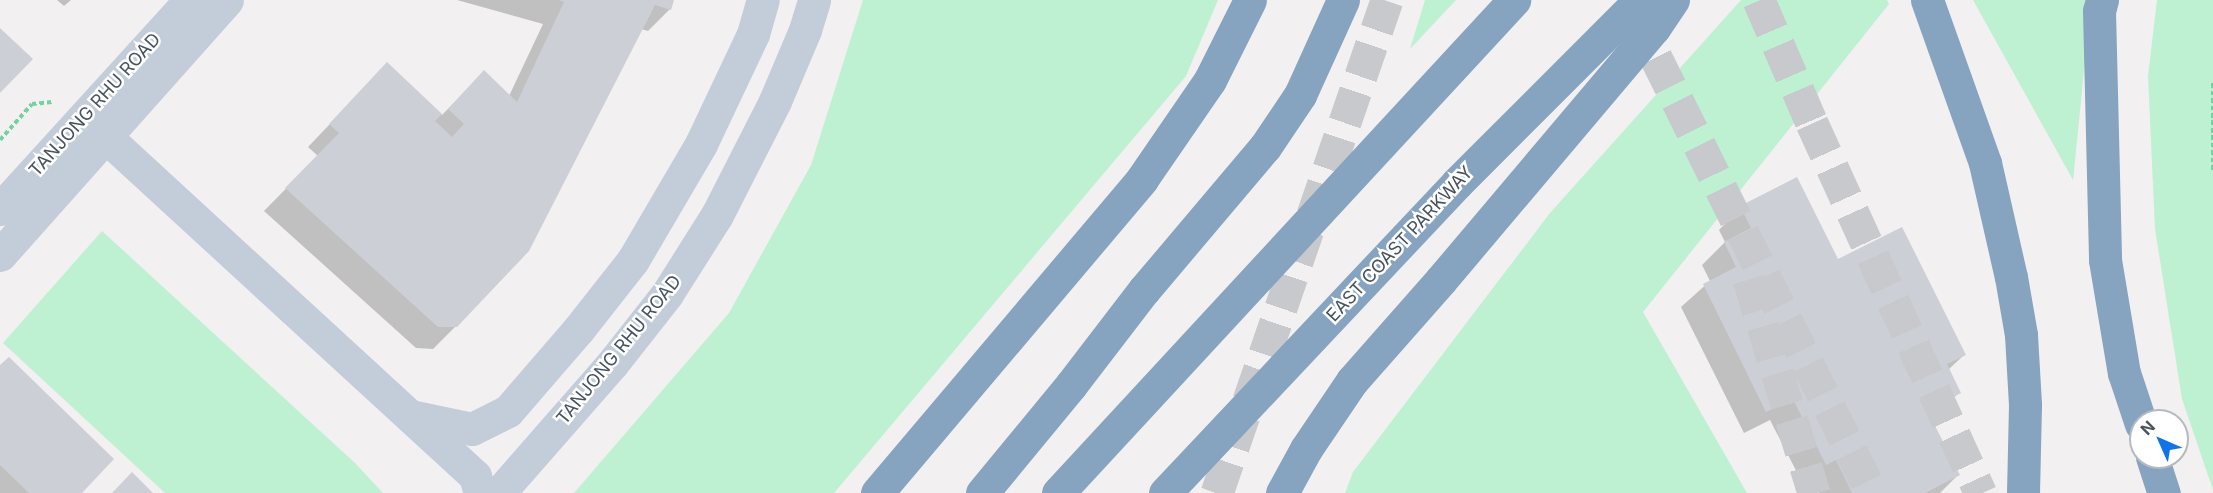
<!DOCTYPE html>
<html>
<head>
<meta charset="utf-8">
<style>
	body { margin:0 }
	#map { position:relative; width:2213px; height:493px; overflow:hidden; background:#f2f0f0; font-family:Inter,sans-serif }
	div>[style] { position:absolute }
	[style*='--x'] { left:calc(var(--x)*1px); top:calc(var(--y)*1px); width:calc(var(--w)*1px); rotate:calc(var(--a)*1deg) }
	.green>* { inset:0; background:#bdf1d1 }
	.shadow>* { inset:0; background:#0003 }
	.building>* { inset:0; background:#cccfd5 }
	.highway-tunnel>* { height:33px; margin-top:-16.5px; transform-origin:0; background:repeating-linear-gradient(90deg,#c7c9cc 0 33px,transparent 0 49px) }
	.path>* { height:4px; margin-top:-2px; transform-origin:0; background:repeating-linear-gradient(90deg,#73d1a2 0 4.5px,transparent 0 7.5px) }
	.secondary>* { height:33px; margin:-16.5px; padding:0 16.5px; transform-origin:16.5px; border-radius:16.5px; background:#c2cdd9 }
	.highway>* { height:33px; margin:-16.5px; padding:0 16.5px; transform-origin:16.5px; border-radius:16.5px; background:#86a3c0 }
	span { translate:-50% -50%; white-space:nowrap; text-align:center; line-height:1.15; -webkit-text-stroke:5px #fff; paint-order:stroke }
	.street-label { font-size:18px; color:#47535e }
	.north { position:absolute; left:2129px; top:409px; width:60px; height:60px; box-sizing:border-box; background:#fff; border:2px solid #b5babf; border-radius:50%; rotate:315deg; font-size:16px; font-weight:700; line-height:24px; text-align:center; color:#47535e }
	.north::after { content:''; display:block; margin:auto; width:21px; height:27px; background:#1272ea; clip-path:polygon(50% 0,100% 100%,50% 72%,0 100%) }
</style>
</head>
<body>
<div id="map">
	<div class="green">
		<div style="clip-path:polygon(863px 0,1218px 0,1186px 76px,834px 493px,574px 493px,729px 313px,811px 165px)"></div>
		<div style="clip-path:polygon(1425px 0,1456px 0,1410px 49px)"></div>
		<div style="clip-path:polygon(1741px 0,1887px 0,1889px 4px,1643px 312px,1747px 493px,1345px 493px,1353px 472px,1550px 213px)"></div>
		<div style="clip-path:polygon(1973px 0,2091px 0,2073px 181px,2073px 180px)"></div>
		<div style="clip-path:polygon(2157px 0,2213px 0,2213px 490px,2182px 399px,2155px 229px,2148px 76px)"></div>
		<div style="clip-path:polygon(102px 231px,355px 463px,383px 493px,165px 493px,3px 343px)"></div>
	</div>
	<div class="shadow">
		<div style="clip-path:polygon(57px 0,71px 0,64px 6px)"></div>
		<div style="clip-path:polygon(457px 0,673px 0,670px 9px,648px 31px,641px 29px,456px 326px,433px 349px,416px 348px,264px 211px,318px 156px,308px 147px,387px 64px,442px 115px,484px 72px,509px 96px,543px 24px)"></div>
		<div style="clip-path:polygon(1741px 207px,1837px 261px,1964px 355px,1948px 370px,1959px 393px,1930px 419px,1958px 475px,1940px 493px,1819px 493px,1814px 481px,1804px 486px,1770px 420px,1744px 433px,1681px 307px,1710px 281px,1702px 265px,1725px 242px,1719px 230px)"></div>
		<div style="clip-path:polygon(0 367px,79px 493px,0 493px)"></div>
	</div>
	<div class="building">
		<div style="clip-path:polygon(559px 0,674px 0,671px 10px,655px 5px,529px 251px,457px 327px,438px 327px,285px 188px,339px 133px,329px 124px,387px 62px,442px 114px,435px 121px,452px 137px,464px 124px,448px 109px,484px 70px,517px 102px,564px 2px)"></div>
		<div style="clip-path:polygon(0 28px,33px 59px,0 93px)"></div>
		<div style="clip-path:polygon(1797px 177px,1838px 259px,1902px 227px,1966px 355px,1947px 364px,1961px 393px,1927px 410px,1960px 475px,1925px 493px,1852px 493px,1836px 460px,1826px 465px,1793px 399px,1766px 412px,1703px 284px,1736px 267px,1724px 242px,1751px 228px,1740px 206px)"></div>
		<div style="clip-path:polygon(9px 357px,114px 459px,82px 493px,29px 493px,0 465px,0 365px)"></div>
		<div style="clip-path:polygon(132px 472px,153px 493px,112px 493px)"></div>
	</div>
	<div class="highway-tunnel">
		<div style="--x:1759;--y:0;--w:134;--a:66.7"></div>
		<div style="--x:1812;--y:123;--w:407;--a:65.5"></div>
		<div style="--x:1634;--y:13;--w:536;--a:63.63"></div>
		<div style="--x:1749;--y:279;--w:224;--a:73.1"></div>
		<div style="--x:1217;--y:493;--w:521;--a:-70.97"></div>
	</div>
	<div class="path">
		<div style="--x:2213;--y:83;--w:87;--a:90"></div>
		<div style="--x:0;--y:140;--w:48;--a:-48.4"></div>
		<div style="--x:32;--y:104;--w:20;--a:-6"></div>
	</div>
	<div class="secondary">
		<div style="--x:106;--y:137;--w:501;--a:42.57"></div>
		<div style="--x:475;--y:476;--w:18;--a:74"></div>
		<div style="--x:0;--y:209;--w:282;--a:-47.7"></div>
		<div style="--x:0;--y:255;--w:341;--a:-48.3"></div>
		<div style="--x:410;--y:416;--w:63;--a:11.8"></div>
		<div style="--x:472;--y:429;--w:40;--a:-26.6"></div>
		<div style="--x:508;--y:411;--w:107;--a:-49.2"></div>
		<div style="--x:578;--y:330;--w:89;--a:-51.8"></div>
		<div style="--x:633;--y:260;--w:134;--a:-59.6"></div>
		<div style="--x:701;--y:144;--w:122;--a:-64.7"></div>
		<div style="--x:753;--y:34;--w:35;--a:-74"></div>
		<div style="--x:499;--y:493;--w:171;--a:-48.8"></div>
		<div style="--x:612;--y:364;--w:89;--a:-51.8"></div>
		<div style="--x:667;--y:294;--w:93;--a:-57.7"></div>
		<div style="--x:717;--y:215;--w:128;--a:-63"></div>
		<div style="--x:775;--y:101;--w:77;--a:-67.1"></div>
		<div style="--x:805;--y:30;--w:31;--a:-73"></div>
	</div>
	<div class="highway">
		<div style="--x:1927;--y:0;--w:173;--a:70.4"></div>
		<div style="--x:1985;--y:163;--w:117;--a:77.2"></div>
		<div style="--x:2011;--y:277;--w:59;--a:80.2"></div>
		<div style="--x:2021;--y:335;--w:70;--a:86.7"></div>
		<div style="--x:2025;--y:405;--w:88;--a:91.3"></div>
		<div style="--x:2102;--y:0;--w:11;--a:105"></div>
		<div style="--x:2099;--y:11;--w:249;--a:88.6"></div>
		<div style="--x:2105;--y:260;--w:115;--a:80.5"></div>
		<div style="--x:2124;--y:373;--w:54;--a:71.6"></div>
		<div style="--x:2152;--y:457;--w:38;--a:72"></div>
		<div style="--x:877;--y:493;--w:411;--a:-49.8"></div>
		<div style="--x:1142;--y:179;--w:120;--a:-55.5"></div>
		<div style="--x:1210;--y:80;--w:89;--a:-63.4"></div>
		<div style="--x:982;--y:493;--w:140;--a:-50.5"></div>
		<div style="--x:1071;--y:385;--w:120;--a:-52.5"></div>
		<div style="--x:1144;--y:290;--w:187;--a:-49.8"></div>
		<div style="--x:1265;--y:147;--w:63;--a:-56.1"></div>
		<div style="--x:1300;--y:95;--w:104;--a:-65.6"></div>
		<div style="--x:1058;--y:493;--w:672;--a:-47.23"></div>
		<div style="--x:1165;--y:493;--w:426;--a:-46.7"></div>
		<div style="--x:1457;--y:183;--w:259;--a:-45"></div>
		<div style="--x:1282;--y:493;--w:50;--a:-61.4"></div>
		<div style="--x:1306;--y:449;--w:82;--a:-55.9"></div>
		<div style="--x:1352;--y:381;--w:135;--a:-48.6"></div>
		<div style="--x:1441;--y:280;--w:330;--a:-49.8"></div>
		<div style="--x:1654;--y:28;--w:34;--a:-56"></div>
	</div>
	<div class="street-label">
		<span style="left:95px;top:105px;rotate:-48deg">TANJONG RHU ROAD</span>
		<span style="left:1400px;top:244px;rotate:-47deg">EAST COAST PARKWAY</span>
		<span style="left:619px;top:350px;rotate:-51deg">TANJONG RHU ROAD</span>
	</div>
	<div class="north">N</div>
</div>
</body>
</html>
